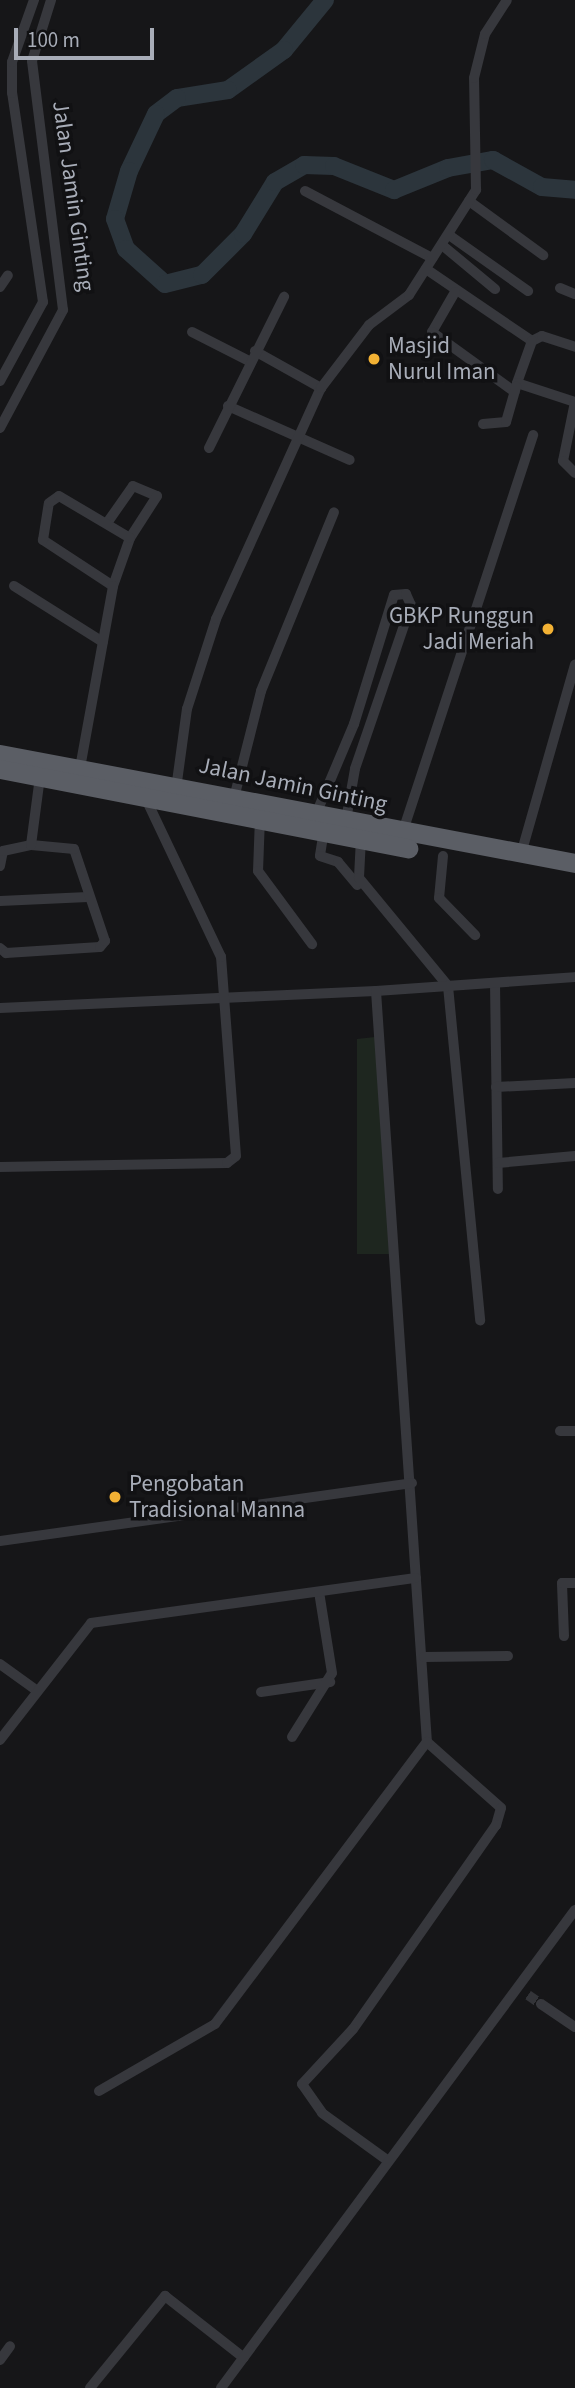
<!DOCTYPE html>
<html>
<head>
<meta charset="utf-8">
<style>
	body { margin:0 }
	#map { position:relative; width:575px; height:2388px; overflow:hidden; background:#161618; font-family:"Source Sans 3",sans-serif }
	div>[style] { position:absolute }
	[style*='--x'] { left:calc(var(--x)*1px); top:calc(var(--y)*1px); width:calc(var(--w)*1px); rotate:calc(var(--a)*1deg) }
	.green>* { inset:0; background:#1e261f }
	.river>* { height:18px; margin:-9px; padding:0 9px; transform-origin:9px; border-radius:9px; background:#2c353c }
	.minor-tunnel>* { height:10px; margin-top:-5px; transform-origin:0; background:repeating-linear-gradient(90deg,#333438 0 10px,transparent 0 15px) }
	.minor>* { height:10px; margin:-5px; padding:0 5px; transform-origin:5px; border-radius:5px; background:#37383d }
	.trunk>* { height:19px; margin:-9.5px; padding:0 9.5px; transform-origin:9.5px; border-radius:9.5px; background:#5b5e65 }
	.dots>* { width:19px; height:19px; translate:-50% -50%; box-sizing:border-box; border:4px solid #111113; border-radius:50% }
	span { translate:-50% -50%; white-space:nowrap; text-align:center; line-height:1.15; -webkit-text-stroke:7px #111113; paint-order:stroke }
	.street-label { font-size:23px; color:#a8adb8 }
	.poi-label { font-size:23px; color:#a8adb8 }
	.left { translate:0 -50%; text-align:left }
	.right { translate:-100% -50%; text-align:right }
	.scale { position:absolute; left:14px; top:28px; width:140px; height:32px; box-sizing:border-box; border:4px solid #a8adb8; border-top:0; padding-left:9px; font-size:21px; line-height:24px; white-space:nowrap; color:#a8adb8; -webkit-text-stroke:5px #111113; paint-order:stroke }
</style>
</head>
<body>
<div id="map">
	<div class="green">
		<div style="clip-path:polygon(375px 1037px,393px 1254px,357px 1254px,357px 1039px)"></div>
	</div>
	<div class="river">
		<div style="--x:325;--y:0;--w:65;--a:129.4"></div>
		<div style="--x:284;--y:50;--w:69;--a:144.5"></div>
		<div style="--x:228;--y:90;--w:52;--a:171.1"></div>
		<div style="--x:177;--y:98;--w:26;--a:143"></div>
		<div style="--x:156;--y:114;--w:63;--a:115.3"></div>
		<div style="--x:129;--y:171;--w:50;--a:106.3"></div>
		<div style="--x:115;--y:219;--w:32;--a:70"></div>
		<div style="--x:126;--y:249;--w:52;--a:41.9"></div>
		<div style="--x:165;--y:284;--w:38;--a:-14"></div>
		<div style="--x:202;--y:275;--w:58;--a:-45"></div>
		<div style="--x:243;--y:234;--w:61;--a:-58.4"></div>
		<div style="--x:275;--y:182;--w:34;--a:-30"></div>
		<div style="--x:304;--y:165;--w:30;--a:2"></div>
		<div style="--x:334;--y:166;--w:65;--a:21.8"></div>
		<div style="--x:394;--y:190;--w:58;--a:-22.2"></div>
		<div style="--x:448;--y:168;--w:46;--a:-10.1"></div>
		<div style="--x:493;--y:160;--w:56;--a:28.9"></div>
		<div style="--x:542;--y:187;--w:33;--a:5"></div>
	</div>
	<div class="minor-tunnel">
		<div style="--x:528;--y:1995;--w:16;--a:35"></div>
	</div>
	<div class="minor">
		<div style="--x:305;--y:191;--w:144;--a:27.8"></div>
		<div style="--x:469;--y:201;--w:92;--a:36.1"></div>
		<div style="--x:449;--y:235;--w:97;--a:35.3"></div>
		<div style="--x:442;--y:245;--w:69;--a:39.7"></div>
		<div style="--x:426;--y:269;--w:128;--a:34.2"></div>
		<div style="--x:532;--y:341;--w:11;--a:-27"></div>
		<div style="--x:542;--y:336;--w:35;--a:18"></div>
		<div style="--x:0;--y:287;--w:14;--a:-56"></div>
		<div style="--x:560;--y:288;--w:16;--a:22"></div>
		<div style="--x:455;--y:292;--w:46;--a:119.9"></div>
		<div style="--x:432;--y:332;--w:102;--a:35.9"></div>
		<div style="--x:192;--y:332;--w:64;--a:27"></div>
		<div style="--x:532;--y:341;--w:45;--a:109.7"></div>
		<div style="--x:517;--y:383;--w:61;--a:18.1"></div>
		<div style="--x:255;--y:351;--w:76;--a:29.3"></div>
		<div style="--x:0;--y:381;--w:90;--a:-61.4"></div>
		<div style="--x:43;--y:302;--w:211;--a:-98.4"></div>
		<div style="--x:12;--y:93;--w:31;--a:-90"></div>
		<div style="--x:12;--y:62;--w:66;--a:-70.5"></div>
		<div style="--x:575;--y:402;--w:60;--a:101.5"></div>
		<div style="--x:563;--y:461;--w:17;--a:45"></div>
		<div style="--x:228;--y:406;--w:133;--a:23.9"></div>
		<div style="--x:483;--y:424;--w:23;--a:-5"></div>
		<div style="--x:506;--y:422;--w:37;--a:-74"></div>
		<div style="--x:0;--y:428;--w:134;--a:-61.9"></div>
		<div style="--x:63;--y:310;--w:251;--a:-97.1"></div>
		<div style="--x:32;--y:61;--w:64;--a:-72.7"></div>
		<div style="--x:209;--y:448;--w:169;--a:-63.6"></div>
		<div style="--x:107;--y:523;--w:45;--a:-54.9"></div>
		<div style="--x:133;--y:486;--w:26;--a:23"></div>
		<div style="--x:157;--y:496;--w:50;--a:122.7"></div>
		<div style="--x:130;--y:538;--w:51;--a:109.5"></div>
		<div style="--x:113;--y:586;--w:84;--a:-146.7"></div>
		<div style="--x:43;--y:540;--w:37;--a:-81"></div>
		<div style="--x:49;--y:503;--w:12;--a:-35"></div>
		<div style="--x:59;--y:496;--w:82;--a:30.6"></div>
		<div style="--x:14;--y:586;--w:105;--a:32.2"></div>
		<div style="--x:80;--y:768;--w:185;--a:-79.7"></div>
		<div style="--x:176;--y:789;--w:81;--a:-82.2"></div>
		<div style="--x:187;--y:709;--w:95;--a:-72.1"></div>
		<div style="--x:216;--y:619;--w:254;--a:-65.6"></div>
		<div style="--x:321;--y:388;--w:79;--a:-52.7"></div>
		<div style="--x:369;--y:325;--w:50;--a:-36.9"></div>
		<div style="--x:409;--y:295;--w:125;--a:-57.5"></div>
		<div style="--x:476;--y:190;--w:112;--a:-91"></div>
		<div style="--x:474;--y:78;--w:45;--a:-76"></div>
		<div style="--x:485;--y:34;--w:40;--a:-57.1"></div>
		<div style="--x:234;--y:798;--w:110;--a:-75.8"></div>
		<div style="--x:261;--y:691;--w:193;--a:-67.8"></div>
		<div style="--x:316;--y:814;--w:98;--a:-67.1"></div>
		<div style="--x:354;--y:724;--w:135;--a:-72.8"></div>
		<div style="--x:394;--y:595;--w:12;--a:-5"></div>
		<div style="--x:406;--y:594;--w:12;--a:66"></div>
		<div style="--x:411;--y:605;--w:173;--a:108.9"></div>
		<div style="--x:355;--y:769;--w:52;--a:100"></div>
		<div style="--x:260;--y:817;--w:54;--a:92.1"></div>
		<div style="--x:258;--y:871;--w:91;--a:53.5"></div>
		<div style="--x:324;--y:830;--w:26;--a:99"></div>
		<div style="--x:320;--y:856;--w:19;--a:18"></div>
		<div style="--x:338;--y:862;--w:30;--a:50"></div>
		<div style="--x:402;--y:834;--w:420;--a:-71.8"></div>
		<div style="--x:361;--y:838;--w:40;--a:92.9"></div>
		<div style="--x:359;--y:878;--w:140;--a:50.5"></div>
		<div style="--x:448;--y:986;--w:336;--a:84.5"></div>
		<div style="--x:521;--y:854;--w:197;--a:-74.1"></div>
		<div style="--x:443;--y:856;--w:42;--a:95.4"></div>
		<div style="--x:439;--y:898;--w:52;--a:45.8"></div>
		<div style="--x:0;--y:866;--w:15;--a:-79"></div>
		<div style="--x:3;--y:851;--w:29;--a:-12"></div>
		<div style="--x:0;--y:901;--w:88;--a:-2.6"></div>
		<div style="--x:0;--y:948;--w:8;--a:40"></div>
		<div style="--x:6;--y:953;--w:94;--a:-3.7"></div>
		<div style="--x:100;--y:947;--w:8;--a:-50"></div>
		<div style="--x:105;--y:941;--w:97;--a:-108.6"></div>
		<div style="--x:74;--y:849;--w:43;--a:-174.7"></div>
		<div style="--x:31;--y:845;--w:69;--a:-82.5"></div>
		<div style="--x:495;--y:983;--w:206;--a:89.2"></div>
		<div style="--x:376;--y:991;--w:199;--a:-4"></div>
		<div style="--x:0;--y:1008;--w:376;--a:-2.6"></div>
		<div style="--x:376;--y:991;--w:753;--a:86.12"></div>
		<div style="--x:427;--y:1742;--w:99;--a:41.7"></div>
		<div style="--x:501;--y:1808;--w:18;--a:106"></div>
		<div style="--x:496;--y:1825;--w:249;--a:125"></div>
		<div style="--x:353;--y:2029;--w:75;--a:132.8"></div>
		<div style="--x:302;--y:2084;--w:35;--a:55"></div>
		<div style="--x:322;--y:2113;--w:80;--a:35.9"></div>
		<div style="--x:496;--y:1087;--w:79;--a:-2.9"></div>
		<div style="--x:498;--y:1163;--w:77;--a:-5.2"></div>
		<div style="--x:0;--y:1167;--w:227;--a:-1"></div>
		<div style="--x:227;--y:1163;--w:11;--a:-38"></div>
		<div style="--x:236;--y:1156;--w:200;--a:-94.3"></div>
		<div style="--x:221;--y:957;--w:177;--a:-115.4"></div>
		<div style="--x:560;--y:1431;--w:15;--a:0"></div>
		<div style="--x:0;--y:1541;--w:416;--a:-8"></div>
		<div style="--x:564;--y:1636;--w:53;--a:-92.2"></div>
		<div style="--x:562;--y:1583;--w:13;--a:0"></div>
		<div style="--x:424;--y:1657;--w:84;--a:-0.7"></div>
		<div style="--x:0;--y:1664;--w:44;--a:35.8"></div>
		<div style="--x:261;--y:1692;--w:70;--a:-8.2"></div>
		<div style="--x:292;--y:1737;--w:75;--a:-58"></div>
		<div style="--x:332;--y:1673;--w:82;--a:-99.1"></div>
		<div style="--x:0;--y:1740;--w:148;--a:-52.1"></div>
		<div style="--x:91;--y:1623;--w:328;--a:-7.9"></div>
		<div style="--x:541;--y:2004;--w:41;--a:34.1"></div>
		<div style="--x:99;--y:2091;--w:134;--a:-30"></div>
		<div style="--x:215;--y:2024;--w:353;--a:-53.1"></div>
		<div style="--x:0;--y:2360;--w:17;--a:-54"></div>
		<div style="--x:90;--y:2388;--w:119;--a:-50.8"></div>
		<div style="--x:165;--y:2296;--w:100;--a:38.1"></div>
		<div style="--x:221;--y:2388;--w:595;--a:-53.48"></div>
	</div>
	<div class="trunk">
		<div style="--x:0;--y:754;--w:585;--a:10.73"></div>
		<div style="--x:0;--y:769;--w:416;--a:11"></div>
	</div>
	<div class="dots">
		<div style="left:374px;top:359px;background:#f2b134"></div>
		<div style="left:548px;top:629px;background:#f2b134"></div>
		<div style="left:115px;top:1497px;background:#f2b134"></div>
	</div>
	<div class="street-label">
		<span style="left:73px;top:196px;rotate:82deg">Jalan Jamin Ginting</span>
		<span style="left:293px;top:785px;rotate:12deg">Jalan Jamin Ginting</span>
	</div>
	<div class="poi-label">
		<span class="left" style="left:388px;top:359px">Masjid<br>Nurul Iman</span>
		<span class="right" style="left:534px;top:629px">GBKP Runggun<br>Jadi Meriah</span>
		<span class="left" style="left:129px;top:1497px">Pengobatan<br>Tradisional Manna</span>
	</div>
	<div class="scale">100 m</div>
</div>
</body>
</html>
